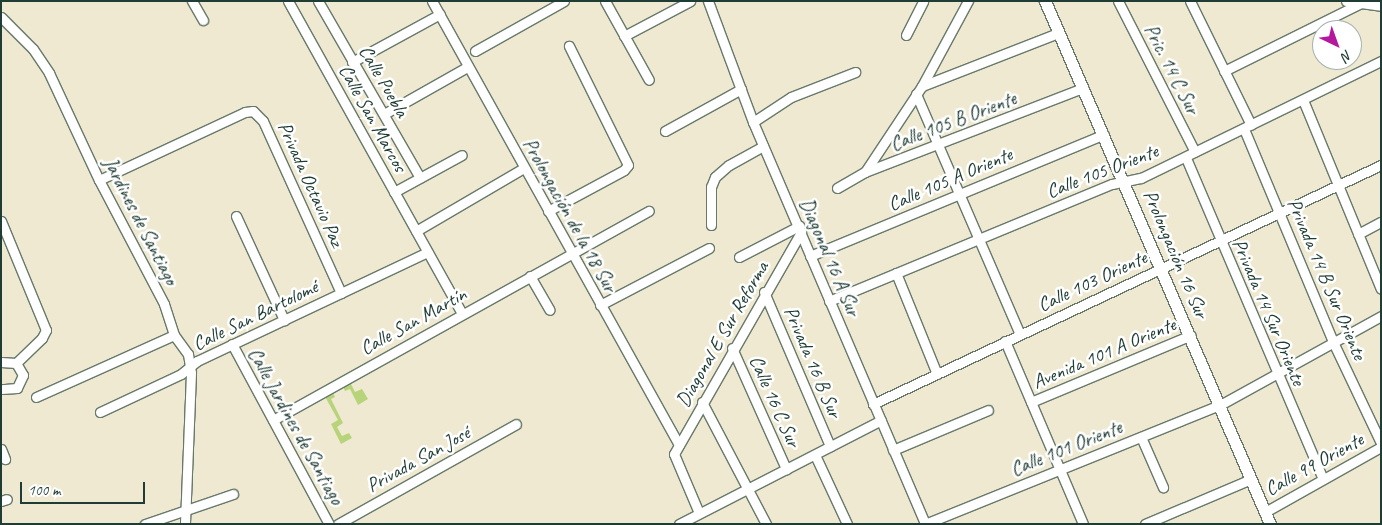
<!DOCTYPE html>
<html>
<head>
<meta charset="utf-8">
<style>
	body { margin:0 }
	#map { position:relative; width:1382px; height:525px; overflow:hidden; background:#eee9d0; font-family:Caveat,sans-serif }
	div>[style] { position:absolute }
	[style*='--x'] { left:calc(var(--x)*1px); top:calc(var(--y)*1px); width:calc(var(--w)*1px); rotate:calc(var(--a)*1deg) }
	.green>* { inset:0; background:#b8d47b }
	.roads { filter:drop-shadow(1px 0 #67796b) drop-shadow(-1px 0 #67796b) drop-shadow(0 1px #67796b) drop-shadow(0 -1px #67796b) }
	.minor>* { height:9px; margin:-4.5px; padding:0 4.5px; transform-origin:4.5px; border-radius:4.5px; background:#fff }
	.tertiary>* { height:11px; margin:-5.5px; padding:0 5.5px; transform-origin:5.5px; border-radius:5.5px; background:#fff }
	span { translate:-50% -50%; white-space:nowrap; text-align:center; line-height:1.15; -webkit-text-stroke:5px #fff; paint-order:stroke }
	.street-label { font-size:20px; color:#1f3d34 }
	.frame { position:absolute; inset:0; border:2px solid #1f3d34; pointer-events:none }
	.north { position:absolute; left:1312px; top:20px; width:50px; height:50px; box-sizing:border-box; background:#fff; border:1px solid #a5b1ae; border-radius:50%; rotate:138deg; font-size:14px; font-weight:700; line-height:20px; text-align:center; color:#1f3d34 }
	.north::after { content:''; display:block; margin:auto; width:18px; height:22px; background:#b5179e; clip-path:polygon(50% 0,100% 100%,50% 72%,0 100%) }
	.scale { position:absolute; left:20px; top:482px; width:125px; height:22px; box-sizing:border-box; border:2px solid #1f3d34; border-top:0; padding-left:6px; font-size:15px; line-height:18px; white-space:nowrap; color:#1f3d34; -webkit-text-stroke:4px #fff; paint-order:stroke }
</style>
</head>
<body>
<div id="map">
	<div class="green">
		<div style="clip-path:polygon(348px 378px,355px 392px,362px 389px,368px 399px,358px 405px,350px 389px,345px 391px,341px 382px)"></div>
		<div style="clip-path:polygon(331px 389px,335px 397px,331px 399px,343px 423px,337px 427px,342px 436px,349px 433px,352px 438px,341px 444px,331px 424px,338px 420px,323px 393px)"></div>
	</div>
	<div class="roads">
		<div class="minor">
			<div style="--x:192;--y:1;--w:22;--a:60"></div>
			<div style="--x:288;--y:1;--w:358;--a:60.9"></div>
			<div style="--x:318;--y:1;--w:204;--a:60"></div>
			<div style="--x:432;--y:1;--w:508;--a:60.91"></div>
			<div style="--x:605;--y:1;--w:90;--a:60.9"></div>
			<div style="--x:708;--y:1;--w:129;--a:69.6"></div>
			<div style="--x:753;--y:122;--w:437;--a:66.8"></div>
			<div style="--x:1118;--y:1;--w:169;--a:63"></div>
			<div style="--x:1190;--y:1;--w:138;--a:63.8"></div>
			<div style="--x:1346;--y:1;--w:35;--a:8"></div>
			<div style="--x:1;--y:17;--w:45;--a:45"></div>
			<div style="--x:33;--y:49;--w:29;--a:56"></div>
			<div style="--x:49;--y:73;--w:118;--a:65"></div>
			<div style="--x:99;--y:180;--w:140;--a:62.3"></div>
			<div style="--x:164;--y:304;--w:33;--a:72"></div>
			<div style="--x:174;--y:335;--w:24;--a:54"></div>
			<div style="--x:188;--y:354;--w:19;--a:81"></div>
			<div style="--x:191;--y:373;--w:151;--a:92.3"></div>
			<div style="--x:906;--y:35;--w:38;--a:-63"></div>
			<div style="--x:624;--y:36;--w:75;--a:-27.9"></div>
			<div style="--x:475;--y:51;--w:102;--a:-29.3"></div>
			<div style="--x:352;--y:62;--w:100;--a:-28.6"></div>
			<div style="--x:1224;--y:71;--w:153;--a:-26.4"></div>
			<div style="--x:922;--y:86;--w:146;--a:-21.3"></div>
			<div style="--x:916;--y:94;--w:262;--a:66.6"></div>
			<div style="--x:1303;--y:100;--w:204;--a:67.6"></div>
			<div style="--x:384;--y:114;--w:95;--a:-29.5"></div>
			<div style="--x:753;--y:122;--w:45;--a:-33.3"></div>
			<div style="--x:791;--y:97;--w:69;--a:-21.3"></div>
			<div style="--x:1244;--y:129;--w:231;--a:67.3"></div>
			<div style="--x:1333;--y:342;--w:112;--a:64.6"></div>
			<div style="--x:665;--y:131;--w:87;--a:-28.9"></div>
			<div style="--x:1186;--y:158;--w:349;--a:66.9"></div>
			<div style="--x:865;--y:172;--w:103;--a:-56.5"></div>
			<div style="--x:922;--y:86;--w:97;--a:-61.6"></div>
			<div style="--x:99;--y:180;--w:161;--a:-25"></div>
			<div style="--x:245;--y:112;--w:8;--a:-7"></div>
			<div style="--x:253;--y:111;--w:14;--a:45"></div>
			<div style="--x:263;--y:121;--w:189;--a:65.6"></div>
			<div style="--x:837;--y:188;--w:32;--a:-30"></div>
			<div style="--x:865;--y:172;--w:234;--a:-21.1"></div>
			<div style="--x:394;--y:192;--w:77;--a:-28.6"></div>
			<div style="--x:548;--y:211;--w:86;--a:-28.3"></div>
			<div style="--x:624;--y:170;--w:6;--a:-51"></div>
			<div style="--x:628;--y:165;--w:133;--a:-116.4"></div>
			<div style="--x:236;--y:216;--w:115;--a:65.2"></div>
			<div style="--x:1;--y:221;--w:118;--a:67.6"></div>
			<div style="--x:46;--y:330;--w:9;--a:117"></div>
			<div style="--x:42;--y:338;--w:36;--a:136"></div>
			<div style="--x:711;--y:225;--w:38;--a:-90"></div>
			<div style="--x:711;--y:187;--w:11;--a:-68"></div>
			<div style="--x:715;--y:177;--w:18;--a:-41"></div>
			<div style="--x:729;--y:165;--w:39;--a:-29"></div>
			<div style="--x:416;--y:231;--w:125;--a:-30.3"></div>
			<div style="--x:1358;--y:234;--w:26;--a:-28"></div>
			<div style="--x:810;--y:256;--w:318;--a:-22.5"></div>
			<div style="--x:739;--y:257;--w:68;--a:-27.3"></div>
			<div style="--x:896;--y:273;--w:109;--a:67.9"></div>
			<div style="--x:530;--y:276;--w:39;--a:60"></div>
			<div style="--x:764;--y:292;--w:168;--a:66.8"></div>
			<div style="--x:829;--y:301;--w:306;--a:-22.5"></div>
			<div style="--x:1112;--y:184;--w:30;--a:-12"></div>
			<div style="--x:1141;--y:178;--w:267;--a:-26"></div>
			<div style="--x:600;--y:305;--w:123;--a:-27.6"></div>
			<div style="--x:1005;--y:341;--w:199;--a:66.9"></div>
			<div style="--x:232;--y:344;--w:204;--a:61.7"></div>
			<div style="--x:732;--y:348;--w:133;--a:65.9"></div>
			<div style="--x:1;--y:362;--w:15;--a:4"></div>
			<div style="--x:16;--y:363;--w:14;--a:60"></div>
			<div style="--x:23;--y:375;--w:14;--a:115"></div>
			<div style="--x:17;--y:388;--w:16;--a:176"></div>
			<div style="--x:36;--y:397;--w:151;--a:-24.2"></div>
			<div style="--x:702;--y:402;--w:138;--a:62.3"></div>
			<div style="--x:1031;--y:402;--w:173;--a:-22.7"></div>
			<div style="--x:873;--y:404;--w:561;--a:-25.2"></div>
			<div style="--x:100;--y:412;--w:89;--a:-25.1"></div>
			<div style="--x:181;--y:374;--w:21;--a:-39"></div>
			<div style="--x:197;--y:361;--w:255;--a:-25.3"></div>
			<div style="--x:273;--y:420;--w:430;--a:-29.1"></div>
			<div style="--x:1141;--y:437;--w:55;--a:66.3"></div>
			<div style="--x:1;--y:449;--w:11;--a:68"></div>
			<div style="--x:893;--y:450;--w:103;--a:-22.8"></div>
			<div style="--x:815;--y:455;--w:76;--a:65.1"></div>
			<div style="--x:1;--y:501;--w:6;--a:-18"></div>
			<div style="--x:1265;--y:512;--w:133;--a:-29.3"></div>
			<div style="--x:699;--y:513;--w:64;--a:-113"></div>
			<div style="--x:674;--y:454;--w:256;--a:-60.2"></div>
			<div style="--x:145;--y:524;--w:93;--a:-18.8"></div>
			<div style="--x:338;--y:524;--w:204;--a:-29.3"></div>
			<div style="--x:679;--y:524;--w:227;--a:-27.2"></div>
			<div style="--x:925;--y:524;--w:318;--a:-22"></div>
			<div style="--x:1220;--y:405;--w:184;--a:-28.9"></div>
			<div style="--x:1145;--y:524;--w:115;--a:-23"></div>
		</div>
		<div class="tertiary">
			<div style="--x:1045;--y:1;--w:569;--a:66.72"></div>
		</div>
	</div>
	<div class="street-label">
		<span style="left:1172px;top:69px;rotate:63deg">Pric. 14 C Sur</span>
		<span style="left:384px;top:81px;rotate:60deg">Calle Puebla</span>
		<span style="left:373px;top:118px;rotate:61deg">Calle San Marcos</span>
		<span style="left:953px;top:121px;rotate:-21deg">Calle 105 B Oriente</span>
		<span style="left:1102px;top:171px;rotate:-21deg">Calle 105 Oriente</span>
		<span style="left:950px;top:179px;rotate:-23deg">Calle 105 A Oriente</span>
		<span style="left:311px;top:184px;rotate:66deg">Privada Octavio Paz</span>
		<span style="left:570px;top:215px;rotate:61deg">Prolongación de la 18 Sur</span>
		<span style="left:141px;top:221px;rotate:63deg">Jardines de Santiago</span>
		<span style="left:1176px;top:254px;rotate:67deg">Prolongación 16 Sur</span>
		<span style="left:830px;top:257px;rotate:67deg">Diagonal 16 A Sur</span>
		<span style="left:1327px;top:279px;rotate:67deg">Privada 14 B Sur Oriente</span>
		<span style="left:1092px;top:281px;rotate:-25deg">Calle 103 Oriente</span>
		<span style="left:1269px;top:312px;rotate:67deg">Privada 14 Sur Oriente</span>
		<span style="left:255px;top:315px;rotate:-26deg">Calle San Bartolomé</span>
		<span style="left:413px;top:321px;rotate:-29deg">Calle San Martín</span>
		<span style="left:722px;top:334px;rotate:-60deg">Diagonal E Sur Reforma</span>
		<span style="left:1104px;top:353px;rotate:-23deg">Avenida 101 A Oriente</span>
		<span style="left:813px;top:362px;rotate:67deg">Privada 16 B Sur</span>
		<span style="left:775px;top:401px;rotate:66deg">Calle 16 C Sur</span>
		<span style="left:296px;top:426px;rotate:61deg">Calle Jardines de Santiago</span>
		<span style="left:1066px;top:448px;rotate:-22deg">Calle 101 Oriente</span>
		<span style="left:418px;top:459px;rotate:-29deg">Privada San José</span>
		<span style="left:1314px;top:464px;rotate:-29deg">Calle 99 Oriente</span>
	</div>
	<div class="frame"></div>
	<div class="north">N</div>
	<div class="scale">100 m</div>
</div>
</body>
</html>
